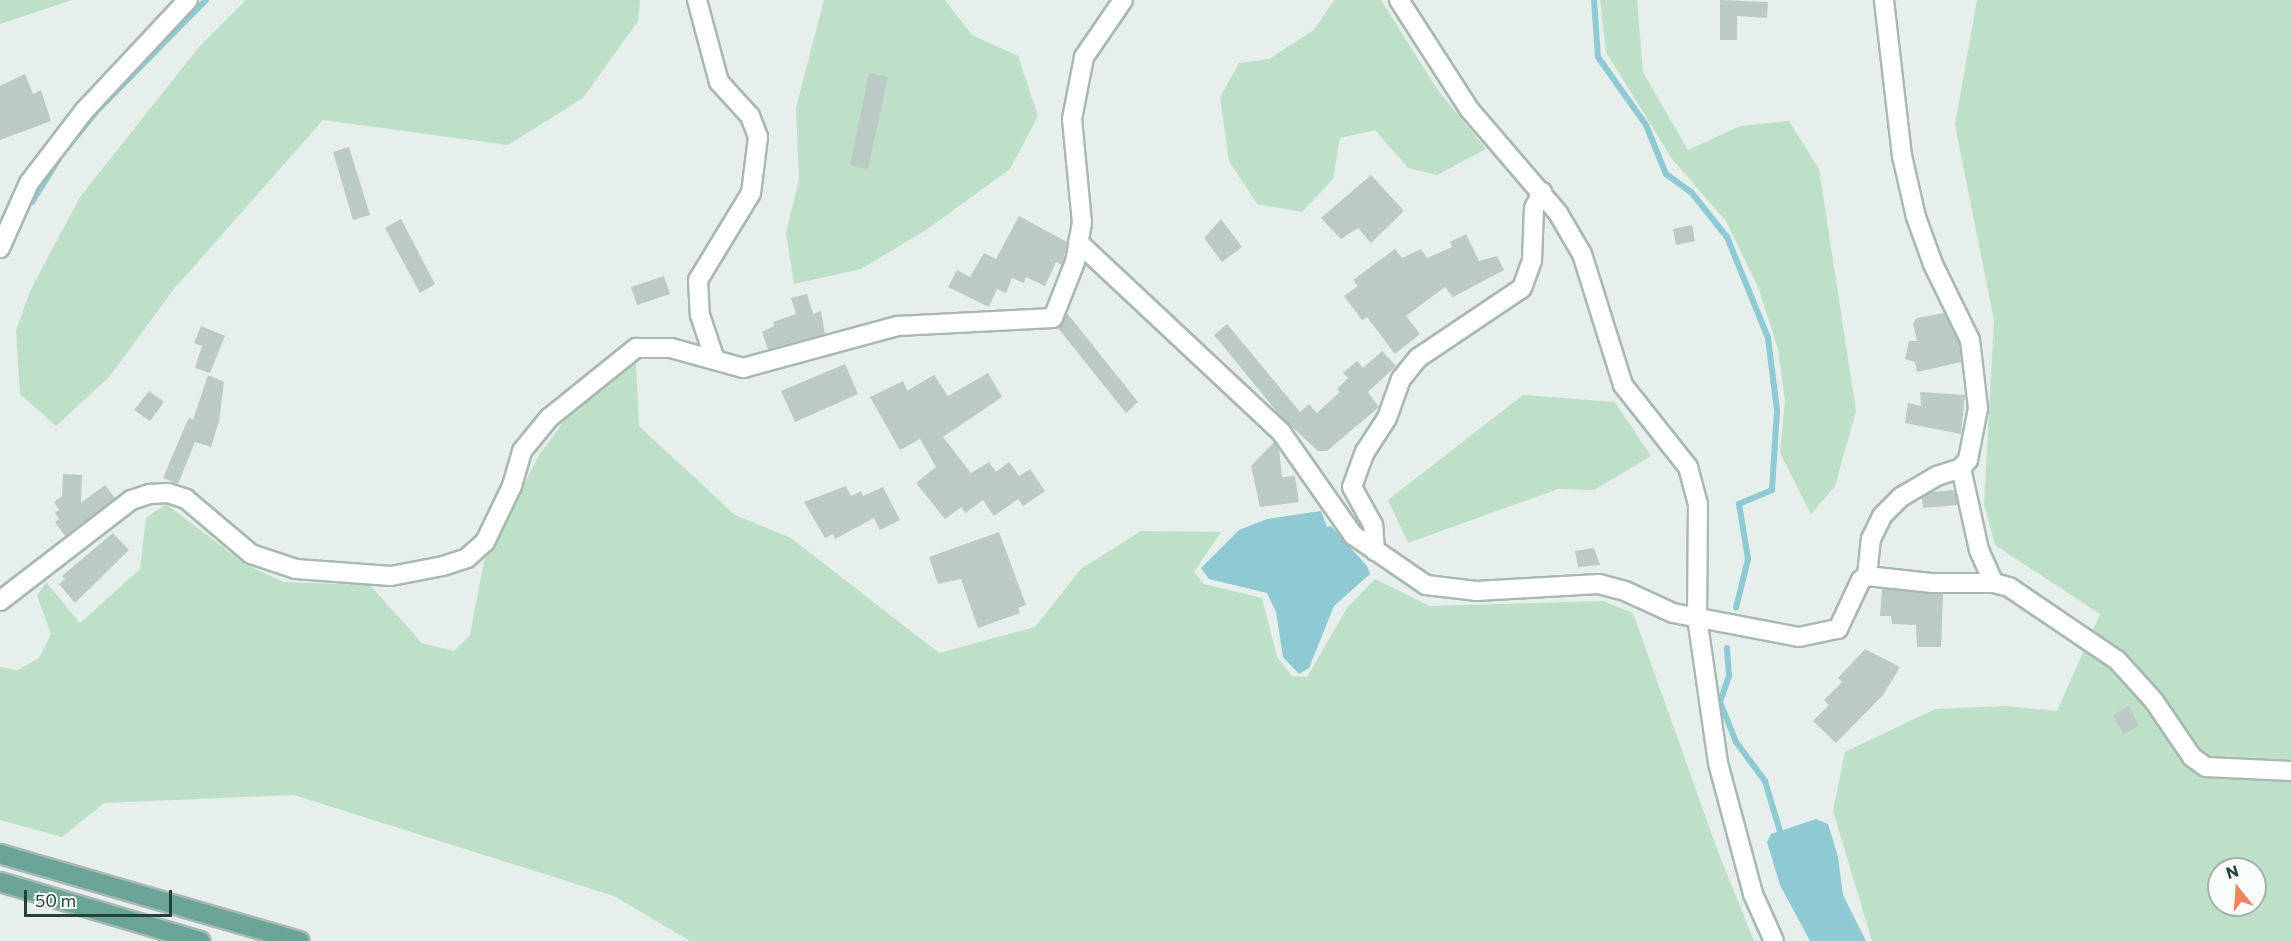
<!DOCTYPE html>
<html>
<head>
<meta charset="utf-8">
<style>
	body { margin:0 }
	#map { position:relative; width:2291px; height:941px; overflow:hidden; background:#e6efeb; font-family:Commissioner,sans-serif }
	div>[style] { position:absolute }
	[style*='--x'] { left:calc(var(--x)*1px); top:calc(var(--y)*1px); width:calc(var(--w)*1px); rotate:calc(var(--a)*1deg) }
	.green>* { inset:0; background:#bfe0c8 }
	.water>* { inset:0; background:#8ec9d4 }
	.stream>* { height:6px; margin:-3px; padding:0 3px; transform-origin:3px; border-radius:3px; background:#8ec9d4 }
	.building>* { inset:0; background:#bbcac4 }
	.roads { filter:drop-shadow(2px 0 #a8b8b2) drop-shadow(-2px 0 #a8b8b2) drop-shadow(0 2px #a8b8b2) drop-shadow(0 -2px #a8b8b2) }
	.minor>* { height:18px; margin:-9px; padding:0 9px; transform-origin:9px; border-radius:9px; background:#fff }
	.major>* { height:18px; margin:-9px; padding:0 9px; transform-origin:9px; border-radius:9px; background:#6aa596 }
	span { translate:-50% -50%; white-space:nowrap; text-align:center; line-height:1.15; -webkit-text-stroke:4.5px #f7fbf9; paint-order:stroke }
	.north { position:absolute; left:2207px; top:857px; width:60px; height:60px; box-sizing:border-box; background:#f7fbf9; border:2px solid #a3b1ad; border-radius:50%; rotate:343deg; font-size:16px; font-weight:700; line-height:24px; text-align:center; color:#24423a }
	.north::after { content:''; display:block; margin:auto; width:21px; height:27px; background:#f4845f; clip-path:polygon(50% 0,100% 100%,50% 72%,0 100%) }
	.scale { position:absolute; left:24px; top:890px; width:148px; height:27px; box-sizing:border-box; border:3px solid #24423a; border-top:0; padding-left:8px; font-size:18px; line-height:21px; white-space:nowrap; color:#24423a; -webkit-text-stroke:4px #f7fbf9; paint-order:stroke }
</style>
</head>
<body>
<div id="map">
	<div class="green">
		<div style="clip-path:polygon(0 0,72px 0,0 24px)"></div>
		<div style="clip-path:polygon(246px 0,640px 0,638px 21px,583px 98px,508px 145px,323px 120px,174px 289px,109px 377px,56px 426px,20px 394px,16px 331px,30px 291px,80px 197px,199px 47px)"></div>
		<div style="clip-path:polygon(824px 0,945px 0,972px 35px,1018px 56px,1038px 116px,1010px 169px,926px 230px,861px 269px,794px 284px,786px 233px,799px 179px,796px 108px)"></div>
		<div style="clip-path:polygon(1334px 0,1381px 0,1437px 89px,1486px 149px,1437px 175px,1408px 168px,1375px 130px,1340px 138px,1333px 179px,1302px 212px,1257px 204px,1229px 161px,1220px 97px,1239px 63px,1269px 59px,1314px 30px)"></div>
		<div style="clip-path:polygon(1600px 0,1637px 0,1643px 72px,1688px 150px,1740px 126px,1789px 121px,1819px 169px,1856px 411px,1835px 486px,1811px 514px,1780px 453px,1785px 401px,1778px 349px,1758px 287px,1726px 221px,1672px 159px,1606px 52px)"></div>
		<div style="clip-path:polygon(evenodd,1977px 0,2291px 0,2291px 941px,1872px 941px,1833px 811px,1845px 752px,1935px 709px,2005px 706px,2057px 711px,2100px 614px,1995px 545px,1984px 504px,1994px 320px,1955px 125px,1977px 0,2219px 869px,2255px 869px,2255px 905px,2219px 905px,2219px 869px)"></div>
		<div style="clip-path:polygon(636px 362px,639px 426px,735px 515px,791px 538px,939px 653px,1035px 627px,1081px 569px,1141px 531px,1221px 532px,1194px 572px,1204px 584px,1262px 598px,1277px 657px,1292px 676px,1307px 677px,1347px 608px,1375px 579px,1430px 606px,1603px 601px,1633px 613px,1717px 849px,1754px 941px,690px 941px,614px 896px,294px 795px,104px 803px,62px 837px,0 820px,0 667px,18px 670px,39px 658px,51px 634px,37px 596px,46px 582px,80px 623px,140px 569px,146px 518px,166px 504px,245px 564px,284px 582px,370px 585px,422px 643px,454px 651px,470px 635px,484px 561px,539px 455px,564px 421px)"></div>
		<div style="clip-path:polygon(1523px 395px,1615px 402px,1651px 456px,1594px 490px,1558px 489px,1408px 543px,1388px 500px)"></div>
	</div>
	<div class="water">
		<div style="clip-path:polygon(1321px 511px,1327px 527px,1331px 526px,1367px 566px,1370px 574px,1334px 606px,1309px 668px,1299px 674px,1283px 657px,1276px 612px,1267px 593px,1209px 579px,1201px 568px,1239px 530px,1267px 519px)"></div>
		<div style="clip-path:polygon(1816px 819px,1828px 824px,1838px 857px,1843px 895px,1866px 941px,1810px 941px,1780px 885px,1767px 842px,1771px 834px)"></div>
	</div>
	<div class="stream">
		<div style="--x:1594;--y:0;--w:57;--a:86"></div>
		<div style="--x:1598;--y:57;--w:83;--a:54.8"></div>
		<div style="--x:1646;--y:125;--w:53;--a:67.8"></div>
		<div style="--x:1666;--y:174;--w:31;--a:36"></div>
		<div style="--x:1691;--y:192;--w:58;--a:51.3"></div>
		<div style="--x:1727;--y:237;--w:109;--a:67.9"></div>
		<div style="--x:1768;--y:338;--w:73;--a:82.9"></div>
		<div style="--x:1777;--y:410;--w:80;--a:93.6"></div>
		<div style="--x:1772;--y:490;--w:36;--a:157"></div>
		<div style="--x:1739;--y:504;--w:56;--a:80.7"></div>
		<div style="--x:1748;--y:559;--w:50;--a:103.8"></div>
		<div style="--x:32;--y:202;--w:57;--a:-58"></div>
		<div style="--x:62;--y:154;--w:54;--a:-51"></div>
		<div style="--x:96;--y:112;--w:157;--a:-45.5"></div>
		<div style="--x:1727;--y:648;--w:28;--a:86"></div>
		<div style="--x:1729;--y:676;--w:28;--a:109"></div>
		<div style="--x:1720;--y:702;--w:43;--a:68.2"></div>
		<div style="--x:1736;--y:742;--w:49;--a:53.4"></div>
		<div style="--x:1765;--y:781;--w:59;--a:73.4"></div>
	</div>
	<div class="building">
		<div style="clip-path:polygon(1720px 0,1768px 2px,1767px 18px,1737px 16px,1737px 40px,1720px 40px)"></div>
		<div style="clip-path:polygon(869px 73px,888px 77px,868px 169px,850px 165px)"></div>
		<div style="clip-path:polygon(25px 74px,33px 94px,41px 90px,51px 121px,0 140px,0 86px)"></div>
		<div style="clip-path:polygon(349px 147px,370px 215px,353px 220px,333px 152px)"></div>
		<div style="clip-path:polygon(1371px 175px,1404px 211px,1371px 243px,1358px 228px,1341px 239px,1321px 218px)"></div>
		<div style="clip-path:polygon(1019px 216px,1067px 242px,1062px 265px,1056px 262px,1045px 286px,1026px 277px,1024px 283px,1012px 278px,1006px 293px,997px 289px,989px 307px,948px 287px,957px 270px,970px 277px,984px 253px,996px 259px)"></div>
		<div style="clip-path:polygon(401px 219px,435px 284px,420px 293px,385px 228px)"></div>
		<div style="clip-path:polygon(1221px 219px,1242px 247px,1222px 262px,1204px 238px)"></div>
		<div style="clip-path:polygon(1692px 225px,1695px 241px,1676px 245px,1673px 229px)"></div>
		<div style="clip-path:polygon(1466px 234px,1479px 261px,1497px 256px,1504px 270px,1453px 297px,1445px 287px,1406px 316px,1420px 334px,1395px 354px,1367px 317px,1362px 320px,1344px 296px,1358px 286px,1353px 280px,1395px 249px,1402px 258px,1421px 249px,1427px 258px,1452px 247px,1450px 242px)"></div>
		<div style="clip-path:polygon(664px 276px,670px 294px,637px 305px,631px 287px)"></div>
		<div style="clip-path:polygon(807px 294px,813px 314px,821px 311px,825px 334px,768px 349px,762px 332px,774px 326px,773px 322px,796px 314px,791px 298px)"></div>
		<div style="clip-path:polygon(1067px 313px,1138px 402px,1126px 413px,1058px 328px)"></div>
		<div style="clip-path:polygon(1944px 313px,1959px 343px,1961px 362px,1917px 372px,1915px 362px,1905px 359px,1909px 341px,1917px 341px,1913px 323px,1917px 318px)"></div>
		<div style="clip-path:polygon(1227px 324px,1300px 412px,1309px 404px,1317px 413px,1340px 392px,1337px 389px,1348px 378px,1343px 373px,1357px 361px,1363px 368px,1382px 351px,1396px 366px,1368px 392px,1379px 407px,1327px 451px,1318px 451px,1282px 418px,1214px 335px)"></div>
		<div style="clip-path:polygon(201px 326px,225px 336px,210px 373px,195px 368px,202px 346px,194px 343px)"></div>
		<div style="clip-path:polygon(845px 364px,858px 394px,795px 422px,781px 391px)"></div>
		<div style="clip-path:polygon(988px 373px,1002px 397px,943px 437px,971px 473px,989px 462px,996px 472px,1009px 462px,1019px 476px,1030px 469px,1045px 491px,1023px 506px,1018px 499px,994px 516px,983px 500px,965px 513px,961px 507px,945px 519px,916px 483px,936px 467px,920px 439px,900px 450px,870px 397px,903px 381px,907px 391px,934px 375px,948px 396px)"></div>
		<div style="clip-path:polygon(208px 375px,224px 382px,219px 421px,211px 447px,195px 442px,178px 484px,163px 478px,189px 417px,193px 420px)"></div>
		<div style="clip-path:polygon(149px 391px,164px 402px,150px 421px,134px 410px)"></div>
		<div style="clip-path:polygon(1920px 392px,1965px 395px,1961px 434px,1905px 423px,1908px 403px,1921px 406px)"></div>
		<div style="clip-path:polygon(1274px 442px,1279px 448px,1282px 477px,1295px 476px,1299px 502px,1260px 507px,1251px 466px)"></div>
		<div style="clip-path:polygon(63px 474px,82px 475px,81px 503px,105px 485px,115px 498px,65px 536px,55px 522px,59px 519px,55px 513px,59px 510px,54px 502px,62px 496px)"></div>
		<div style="clip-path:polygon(846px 486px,851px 496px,861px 491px,863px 496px,883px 487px,900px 520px,880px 530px,874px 518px,835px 539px,833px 534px,825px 538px,804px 502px)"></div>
		<div style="clip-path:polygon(1954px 490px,1958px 505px,1923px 508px,1922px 498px,1931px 492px)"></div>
		<div style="clip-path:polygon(999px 532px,1026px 605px,1018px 608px,1020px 613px,978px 628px,961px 579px,938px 584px,929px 557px)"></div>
		<div style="clip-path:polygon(113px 533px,129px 550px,75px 603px,59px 584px,65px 579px,62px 576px)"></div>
		<div style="clip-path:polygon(1594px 548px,1600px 565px,1578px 567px,1575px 551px)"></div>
		<div style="clip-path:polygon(1882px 589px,1943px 594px,1941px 647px,1917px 647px,1916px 625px,1892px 624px,1891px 616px,1880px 616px)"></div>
		<div style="clip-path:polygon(1865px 649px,1900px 667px,1883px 695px,1836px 743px,1813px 721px,1829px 705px,1824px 700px,1842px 682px,1838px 678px)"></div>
		<div style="clip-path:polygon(2129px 706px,2139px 726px,2123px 734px,2113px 715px)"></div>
	</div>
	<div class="roads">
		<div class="minor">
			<div style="--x:697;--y:0;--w:85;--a:75"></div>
			<div style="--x:719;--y:82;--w:46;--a:47.6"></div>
			<div style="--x:750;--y:116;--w:22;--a:69"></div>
			<div style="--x:758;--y:137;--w:56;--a:97.1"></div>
			<div style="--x:751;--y:193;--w:102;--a:121.3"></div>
			<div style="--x:698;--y:280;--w:35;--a:87"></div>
			<div style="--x:700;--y:315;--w:47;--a:71.6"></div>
			<div style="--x:1399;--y:0;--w:130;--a:57.3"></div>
			<div style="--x:1469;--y:109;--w:137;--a:49.4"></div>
			<div style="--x:1558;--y:213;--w:48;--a:59.7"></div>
			<div style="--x:1582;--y:254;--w:137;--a:72.6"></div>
			<div style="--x:1623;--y:385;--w:105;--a:51.6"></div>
			<div style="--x:1688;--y:467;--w:38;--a:75"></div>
			<div style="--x:1698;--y:504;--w:113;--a:90.5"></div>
			<div style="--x:1697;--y:617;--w:148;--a:81.8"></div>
			<div style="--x:1718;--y:763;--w:136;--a:75"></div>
			<div style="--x:1753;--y:894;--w:51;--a:65.9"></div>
			<div style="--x:1078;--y:242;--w:278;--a:43.1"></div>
			<div style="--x:1281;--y:432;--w:126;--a:55"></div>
			<div style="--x:1353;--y:535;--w:88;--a:34.4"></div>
			<div style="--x:1426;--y:585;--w:50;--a:6.8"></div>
			<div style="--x:1476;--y:591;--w:123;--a:-3.3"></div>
			<div style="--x:1599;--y:584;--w:27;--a:15"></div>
			<div style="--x:1625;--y:591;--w:53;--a:24.6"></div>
			<div style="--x:1673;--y:613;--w:128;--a:10.8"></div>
			<div style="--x:1799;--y:637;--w:40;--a:-12"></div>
			<div style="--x:1838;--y:629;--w:54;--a:-64.9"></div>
			<div style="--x:1861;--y:580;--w:7;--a:-34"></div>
			<div style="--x:1867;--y:576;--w:64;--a:6.2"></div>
			<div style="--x:1931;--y:583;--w:63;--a:0"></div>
			<div style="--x:1994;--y:583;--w:16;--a:15"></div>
			<div style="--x:2009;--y:587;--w:130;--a:34.1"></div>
			<div style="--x:2117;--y:660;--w:55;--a:47.9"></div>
			<div style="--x:2154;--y:701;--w:68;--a:55.8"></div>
			<div style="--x:2192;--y:757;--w:17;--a:36"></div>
			<div style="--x:2206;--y:767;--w:85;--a:2.7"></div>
			<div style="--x:0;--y:248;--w:71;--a:-66"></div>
			<div style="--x:29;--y:183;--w:91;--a:-52.6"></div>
			<div style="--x:84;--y:111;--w:152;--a:-46.9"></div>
			<div style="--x:1961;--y:468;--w:84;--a:77.6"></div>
			<div style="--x:1979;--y:550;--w:36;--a:66"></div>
			<div style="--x:1375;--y:551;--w:26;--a:-94"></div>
			<div style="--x:1373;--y:525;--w:43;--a:-118.9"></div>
			<div style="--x:1352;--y:487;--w:37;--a:-70"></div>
			<div style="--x:1365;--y:452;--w:40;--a:-57.1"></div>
			<div style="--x:1387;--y:418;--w:41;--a:-70.3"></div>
			<div style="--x:1401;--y:379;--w:27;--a:-51"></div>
			<div style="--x:1418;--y:358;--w:125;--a:-33.9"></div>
			<div style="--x:1522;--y:288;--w:30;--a:-70"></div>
			<div style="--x:1532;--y:260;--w:52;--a:-87.8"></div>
			<div style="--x:1534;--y:208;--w:18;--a:-63"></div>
			<div style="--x:1867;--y:576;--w:37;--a:-84"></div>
			<div style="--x:1871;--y:539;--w:25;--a:-64"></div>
			<div style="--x:1882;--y:516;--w:27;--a:-45"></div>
			<div style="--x:1901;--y:497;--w:42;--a:-30.3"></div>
			<div style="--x:1937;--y:476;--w:25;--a:-18"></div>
			<div style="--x:1961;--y:468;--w:11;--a:-49"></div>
			<div style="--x:1968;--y:460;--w:53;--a:-79.1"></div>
			<div style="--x:1978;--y:408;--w:68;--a:-96.7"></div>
			<div style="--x:1970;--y:340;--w:85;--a:-116"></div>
			<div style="--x:1933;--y:264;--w:50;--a:-109.9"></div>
			<div style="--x:1916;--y:217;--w:63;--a:-102.9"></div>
			<div style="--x:1902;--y:156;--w:157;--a:-96.6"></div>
			<div style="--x:0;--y:601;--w:165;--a:-37.6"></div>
			<div style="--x:131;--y:500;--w:20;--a:-18"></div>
			<div style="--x:150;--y:494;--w:18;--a:-3"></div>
			<div style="--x:168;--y:493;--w:19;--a:18"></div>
			<div style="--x:186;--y:499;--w:85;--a:40.2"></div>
			<div style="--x:251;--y:554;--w:47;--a:18.4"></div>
			<div style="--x:296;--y:569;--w:95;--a:4.2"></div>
			<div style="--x:391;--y:576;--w:53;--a:-10.9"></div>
			<div style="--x:443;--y:566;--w:25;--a:-18"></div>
			<div style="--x:467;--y:558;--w:24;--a:-42"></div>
			<div style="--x:485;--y:542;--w:62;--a:-64.3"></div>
			<div style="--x:512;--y:486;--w:36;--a:-74"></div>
			<div style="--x:522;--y:451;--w:43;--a:-50.7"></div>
			<div style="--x:549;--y:418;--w:112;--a:-38.8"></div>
			<div style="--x:636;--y:348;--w:35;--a:0"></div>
			<div style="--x:671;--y:348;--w:75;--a:15.5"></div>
			<div style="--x:743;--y:368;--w:161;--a:-15.2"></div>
			<div style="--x:898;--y:326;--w:155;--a:-3"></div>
			<div style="--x:1053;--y:318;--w:60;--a:-68.6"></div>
			<div style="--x:1075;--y:262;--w:40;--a:-80"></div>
			<div style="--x:1082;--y:223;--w:104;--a:-95.5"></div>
			<div style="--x:1072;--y:119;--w:63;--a:-79"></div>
			<div style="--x:1084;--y:57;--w:69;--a:-55.6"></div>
		</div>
		<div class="major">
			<div style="--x:0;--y:854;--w:312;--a:16.2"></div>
			<div style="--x:0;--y:882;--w:209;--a:16.4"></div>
		</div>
	</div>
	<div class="north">N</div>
	<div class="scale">50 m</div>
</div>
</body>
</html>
